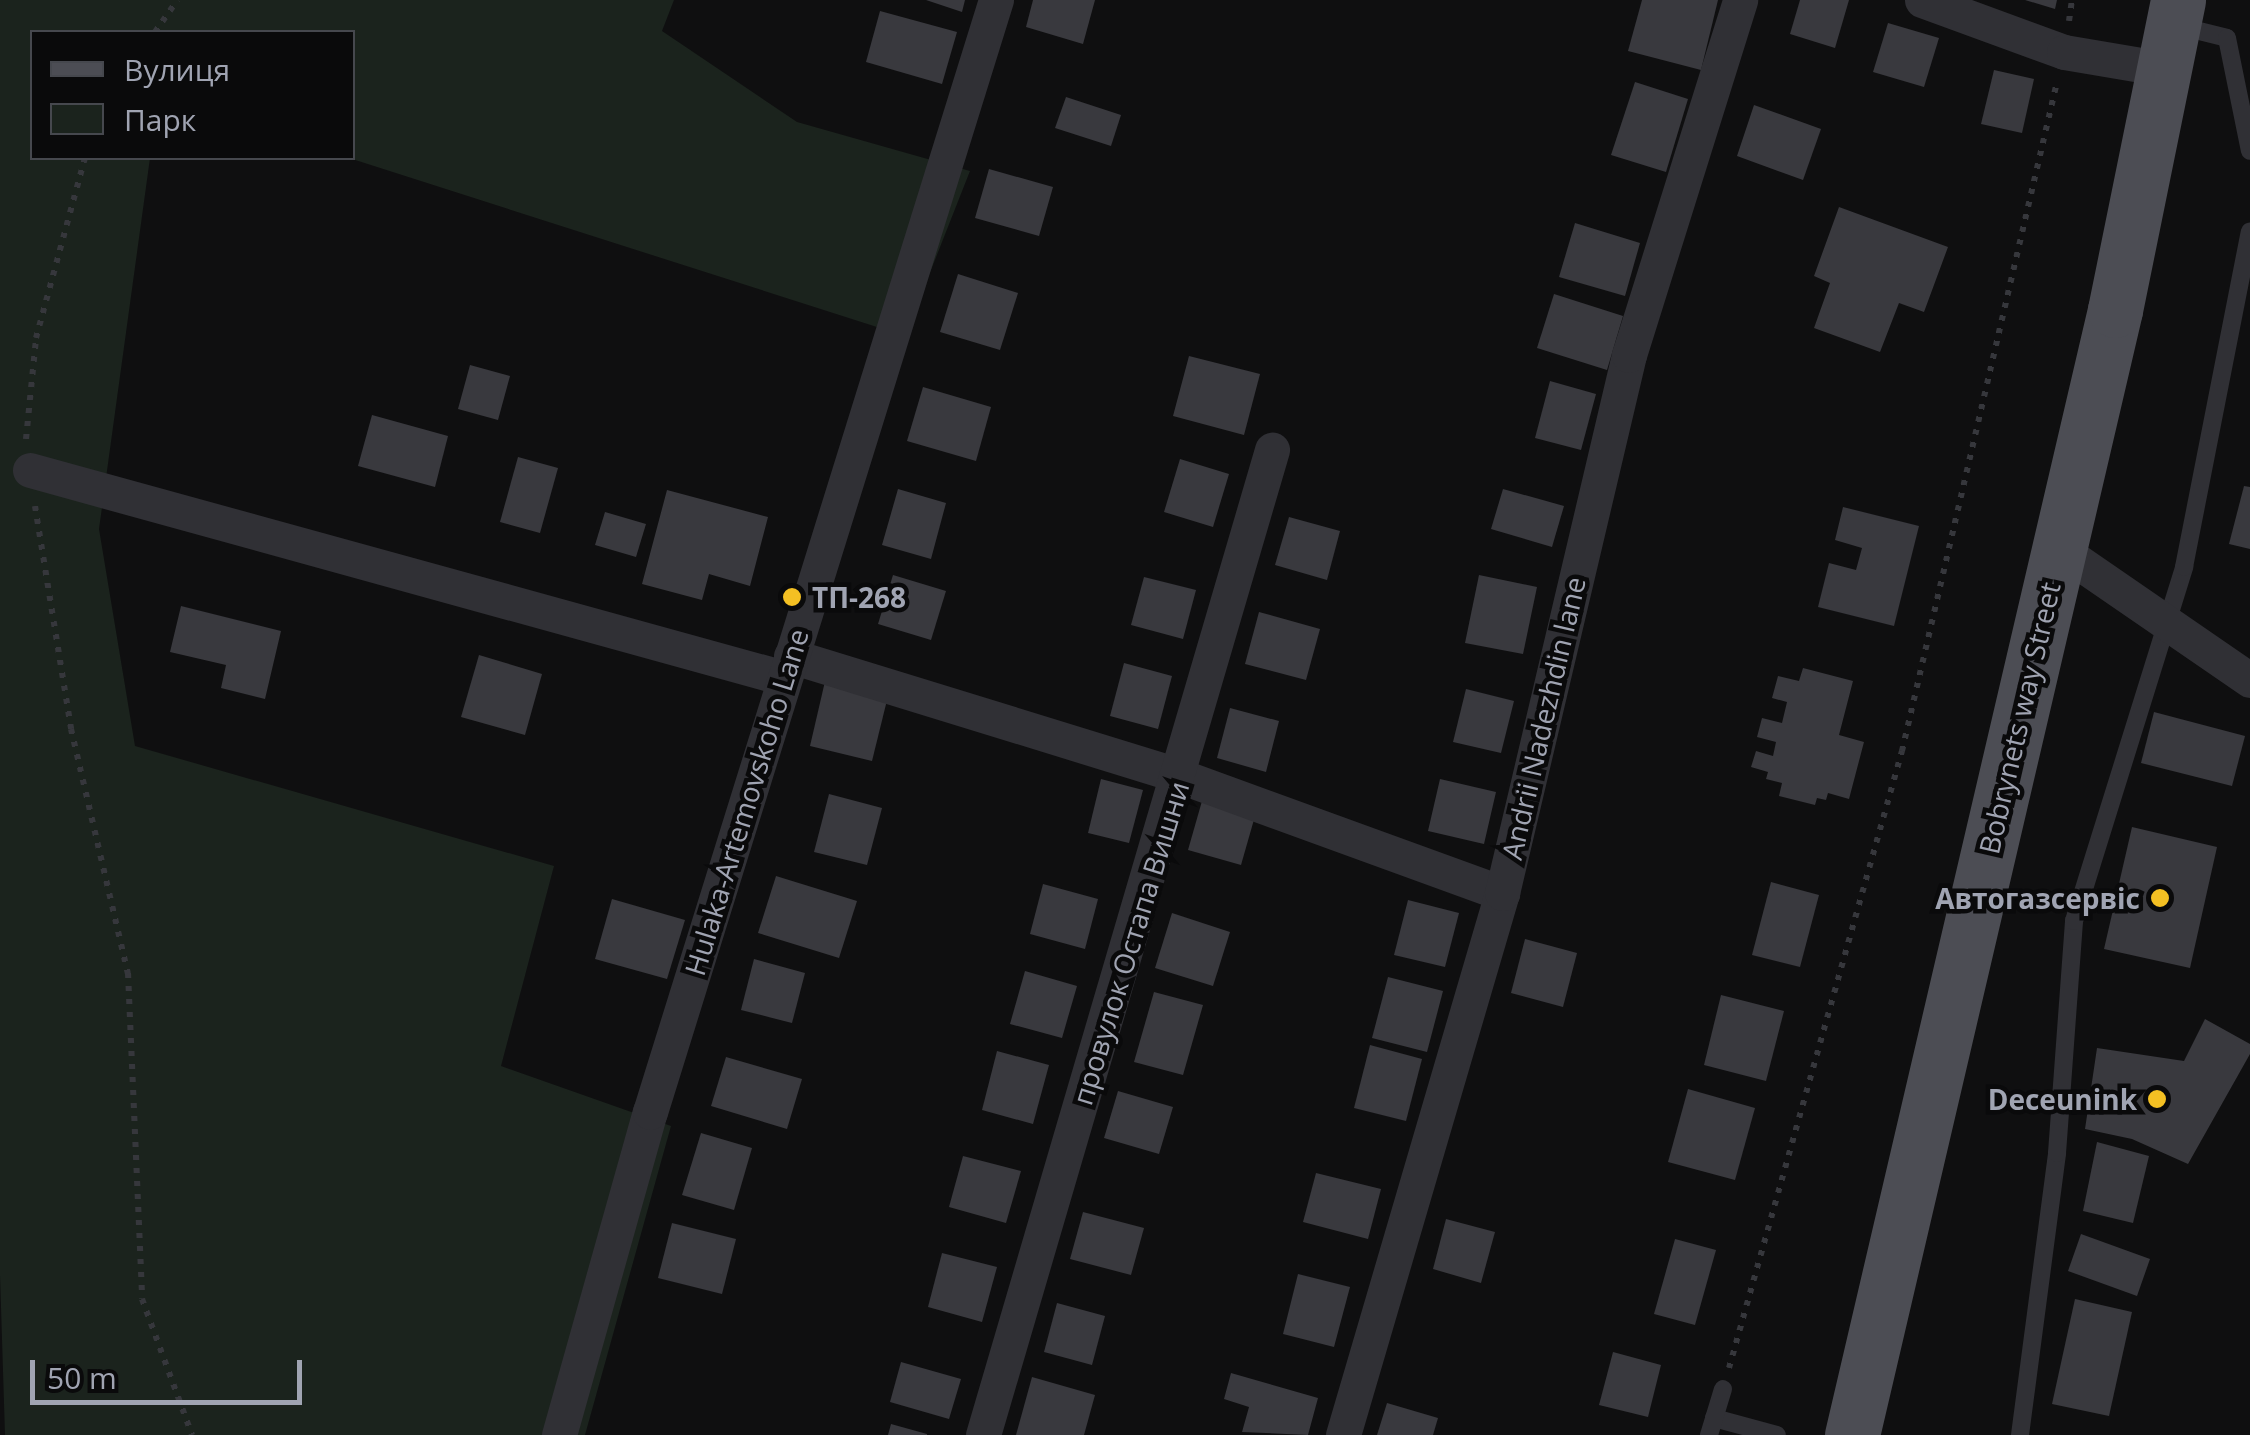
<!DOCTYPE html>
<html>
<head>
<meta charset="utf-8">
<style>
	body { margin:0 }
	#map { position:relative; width:2250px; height:1435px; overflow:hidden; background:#0f0f10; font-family:"Open Sans",sans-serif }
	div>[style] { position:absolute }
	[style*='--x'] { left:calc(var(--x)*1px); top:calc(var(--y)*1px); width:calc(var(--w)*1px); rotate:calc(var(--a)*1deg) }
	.green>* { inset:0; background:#1b231d }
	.building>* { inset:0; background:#39393e }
	.path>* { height:6px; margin-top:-3px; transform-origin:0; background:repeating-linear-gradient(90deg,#36373c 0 5px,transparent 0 13px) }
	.lane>* { height:18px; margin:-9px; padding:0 9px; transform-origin:9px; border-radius:9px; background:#303035 }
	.street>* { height:35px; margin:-17.5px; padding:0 17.5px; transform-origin:17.5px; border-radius:17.5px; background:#303035 }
	.primary>* { height:55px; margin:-27.5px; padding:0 27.5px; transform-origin:27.5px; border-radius:27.5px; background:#4c4d54 }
	.dots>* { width:28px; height:28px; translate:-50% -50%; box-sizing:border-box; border:5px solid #0a0a0b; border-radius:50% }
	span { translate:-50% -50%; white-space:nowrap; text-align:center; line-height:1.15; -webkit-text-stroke:9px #0a0a0b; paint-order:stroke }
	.poi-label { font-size:28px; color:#a0a4b2; font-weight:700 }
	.left { translate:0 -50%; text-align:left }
	.right { translate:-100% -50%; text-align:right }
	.street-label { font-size:28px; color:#a0a4b2 }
	.legend { position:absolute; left:30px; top:30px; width:325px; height:130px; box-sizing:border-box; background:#0a0a0b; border:2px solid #46484e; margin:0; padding:12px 18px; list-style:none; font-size:30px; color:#a0a4b2 }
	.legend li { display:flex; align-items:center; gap:20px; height:50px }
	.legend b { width:50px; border:2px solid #46484e }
	.scale { position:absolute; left:30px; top:1360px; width:272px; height:45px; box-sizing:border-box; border:5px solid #a0a4b2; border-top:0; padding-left:12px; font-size:30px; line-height:35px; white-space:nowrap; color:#a0a4b2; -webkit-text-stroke:8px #0a0a0b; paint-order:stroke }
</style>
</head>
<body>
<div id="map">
	<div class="green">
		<div style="clip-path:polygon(0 0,674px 0,662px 31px,797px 122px,970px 171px,905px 336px,349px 158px,352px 32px,32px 32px,32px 158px,150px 158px,99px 529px,135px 746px,554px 866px,501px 1066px,671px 1126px,585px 1435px,5px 1435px,0 1275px)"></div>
	</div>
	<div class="building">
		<div style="clip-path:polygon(926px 0,965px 0,962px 12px)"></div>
		<div style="clip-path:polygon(1033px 0,1095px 0,1083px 44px,1026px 27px)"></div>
		<div style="clip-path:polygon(1642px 0,1718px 0,1701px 70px,1628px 51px)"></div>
		<div style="clip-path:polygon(1800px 0,1849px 0,1835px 48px,1790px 34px)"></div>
		<div style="clip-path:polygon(2025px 0,2057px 0,2055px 9px)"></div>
		<div style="clip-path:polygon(880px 11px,957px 32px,942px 84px,866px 62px)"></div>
		<div style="clip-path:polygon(1888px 23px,1939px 38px,1924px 87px,1873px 72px)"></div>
		<div style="clip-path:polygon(1994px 70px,2034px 79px,2022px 133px,1981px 124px)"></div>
		<div style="clip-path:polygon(1635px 82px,1688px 99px,1666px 172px,1611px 155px)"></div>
		<div style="clip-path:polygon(1066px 97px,1121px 115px,1111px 146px,1055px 128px)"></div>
		<div style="clip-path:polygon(1754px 105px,1821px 129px,1803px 180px,1737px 156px)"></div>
		<div style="clip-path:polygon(989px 169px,1053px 187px,1039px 236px,975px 218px)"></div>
		<div style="clip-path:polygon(1839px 207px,1948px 247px,1924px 312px,1899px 303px,1880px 352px,1814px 328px,1830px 283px,1814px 276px)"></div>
		<div style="clip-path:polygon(1575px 223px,1640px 243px,1625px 296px,1559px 277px)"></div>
		<div style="clip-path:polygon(958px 274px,1018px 293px,1000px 350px,940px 332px)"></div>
		<div style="clip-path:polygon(1554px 294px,1623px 316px,1607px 370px,1537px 348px)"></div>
		<div style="clip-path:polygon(1189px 356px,1260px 374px,1244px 435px,1173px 416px)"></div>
		<div style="clip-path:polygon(470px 365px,510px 376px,498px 420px,458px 409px)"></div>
		<div style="clip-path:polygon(1550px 381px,1596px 394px,1581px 450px,1535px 438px)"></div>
		<div style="clip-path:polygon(923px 387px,991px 407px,976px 461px,907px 441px)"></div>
		<div style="clip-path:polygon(372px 415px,448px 436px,435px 487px,358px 466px)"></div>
		<div style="clip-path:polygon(518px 457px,558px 468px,540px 533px,500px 522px)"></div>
		<div style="clip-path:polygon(1180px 459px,1229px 474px,1213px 527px,1164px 512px)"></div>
		<div style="clip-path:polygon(2244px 486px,2250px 487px,2250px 549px,2229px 544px)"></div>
		<div style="clip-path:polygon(898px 489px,946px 503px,931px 559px,882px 545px)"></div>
		<div style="clip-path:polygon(1503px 489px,1564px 506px,1552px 547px,1491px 529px)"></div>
		<div style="clip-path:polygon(667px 490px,768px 517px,750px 586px,709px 574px,702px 600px,642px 584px)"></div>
		<div style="clip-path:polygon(1843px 507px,1919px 526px,1894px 626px,1818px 607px,1829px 563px,1856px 570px,1862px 548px,1835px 540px)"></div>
		<div style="clip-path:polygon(605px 512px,646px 524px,636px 557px,595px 545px)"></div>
		<div style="clip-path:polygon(1289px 517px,1340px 531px,1327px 580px,1275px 565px)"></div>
		<div style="clip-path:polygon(893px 575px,946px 591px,931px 640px,878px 624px)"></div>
		<div style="clip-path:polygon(1479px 575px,1537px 587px,1523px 654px,1465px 643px)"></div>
		<div style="clip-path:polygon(1144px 577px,1196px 590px,1183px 639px,1131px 625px)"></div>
		<div style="clip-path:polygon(181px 606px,281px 631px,265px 699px,221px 688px,226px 665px,170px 652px)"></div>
		<div style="clip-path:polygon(1259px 612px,1320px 629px,1306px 680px,1245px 664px)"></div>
		<div style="clip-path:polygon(479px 655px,542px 674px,525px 735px,461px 717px)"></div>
		<div style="clip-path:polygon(1124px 663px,1172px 676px,1158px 729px,1110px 716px)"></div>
		<div style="clip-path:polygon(1803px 668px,1853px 681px,1839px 735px,1864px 742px,1849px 799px,1828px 793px,1826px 800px,1817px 798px,1815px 805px,1779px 796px,1782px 783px,1766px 779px,1768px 772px,1751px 767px,1756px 751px,1773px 756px,1776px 742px,1757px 737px,1762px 718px,1782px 723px,1787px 702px,1772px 698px,1778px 676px,1799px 681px)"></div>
		<div style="clip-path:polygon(826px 677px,889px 692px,872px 761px,810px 746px)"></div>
		<div style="clip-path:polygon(1466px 689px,1514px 701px,1501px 753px,1453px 742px)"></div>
		<div style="clip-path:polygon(1230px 708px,1279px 721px,1266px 772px,1217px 758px)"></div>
		<div style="clip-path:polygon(2154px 712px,2245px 736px,2232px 786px,2141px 763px)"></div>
		<div style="clip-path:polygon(1101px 779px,1143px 790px,1129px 843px,1088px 833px)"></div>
		<div style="clip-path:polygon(1440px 779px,1496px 792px,1484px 844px,1428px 831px)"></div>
		<div style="clip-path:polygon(829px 794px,882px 808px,867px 865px,814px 852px)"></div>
		<div style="clip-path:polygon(1202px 801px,1255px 816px,1241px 865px,1188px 850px)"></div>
		<div style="clip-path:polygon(2132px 827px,2217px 847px,2190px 968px,2104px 949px)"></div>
		<div style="clip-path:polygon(776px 876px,857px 901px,839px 958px,758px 933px)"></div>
		<div style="clip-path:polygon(1771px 882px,1819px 895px,1800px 967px,1752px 955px)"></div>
		<div style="clip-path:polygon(1043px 884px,1098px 899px,1085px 949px,1030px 934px)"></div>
		<div style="clip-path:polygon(612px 899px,685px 920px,667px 979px,595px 959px)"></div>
		<div style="clip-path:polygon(1408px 900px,1459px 913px,1445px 967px,1394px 955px)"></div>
		<div style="clip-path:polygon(1172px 913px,1230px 932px,1213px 986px,1155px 968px)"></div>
		<div style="clip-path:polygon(1525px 939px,1577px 953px,1563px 1007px,1511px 993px)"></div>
		<div style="clip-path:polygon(754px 959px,805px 973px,792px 1023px,741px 1010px)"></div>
		<div style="clip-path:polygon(1025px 971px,1077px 986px,1062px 1038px,1010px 1024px)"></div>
		<div style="clip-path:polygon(1388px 977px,1443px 991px,1427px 1052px,1372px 1038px)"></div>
		<div style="clip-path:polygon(1154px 992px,1203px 1005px,1183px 1075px,1134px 1062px)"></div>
		<div style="clip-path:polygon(1721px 995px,1784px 1011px,1766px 1081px,1704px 1065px)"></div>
		<div style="clip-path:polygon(2205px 1019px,2250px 1044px,2250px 1054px,2188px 1164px,2132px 1139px,2085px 1129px,2097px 1048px,2184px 1061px)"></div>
		<div style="clip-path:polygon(1370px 1045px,1422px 1059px,1406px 1121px,1354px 1108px)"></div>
		<div style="clip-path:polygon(997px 1051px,1049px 1065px,1033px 1124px,982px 1110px)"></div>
		<div style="clip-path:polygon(726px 1057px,802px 1079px,787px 1129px,711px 1106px)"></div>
		<div style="clip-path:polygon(1688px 1089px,1755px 1108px,1735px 1180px,1668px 1162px)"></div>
		<div style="clip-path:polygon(1118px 1091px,1173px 1107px,1159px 1154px,1104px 1138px)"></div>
		<div style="clip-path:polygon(701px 1133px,752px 1148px,734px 1210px,682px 1195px)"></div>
		<div style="clip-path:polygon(2097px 1142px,2149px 1156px,2133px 1223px,2083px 1211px)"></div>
		<div style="clip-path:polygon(963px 1156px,1021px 1171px,1006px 1223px,949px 1207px)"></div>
		<div style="clip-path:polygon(1316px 1173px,1381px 1189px,1368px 1239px,1303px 1222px)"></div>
		<div style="clip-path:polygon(1083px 1212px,1144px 1228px,1131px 1275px,1070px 1259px)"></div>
		<div style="clip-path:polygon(1446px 1219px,1495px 1232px,1481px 1283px,1433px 1269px)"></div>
		<div style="clip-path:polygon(672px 1223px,736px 1239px,722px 1294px,658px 1278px)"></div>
		<div style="clip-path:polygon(2081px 1234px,2150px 1259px,2137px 1296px,2068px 1271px)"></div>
		<div style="clip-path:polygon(1675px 1239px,1716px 1250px,1695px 1325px,1654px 1314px)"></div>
		<div style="clip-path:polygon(942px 1253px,997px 1267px,982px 1322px,928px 1307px)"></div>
		<div style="clip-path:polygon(1298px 1274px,1350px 1287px,1334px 1347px,1283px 1334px)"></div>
		<div style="clip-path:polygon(2075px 1299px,2132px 1312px,2109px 1416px,2052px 1404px)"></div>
		<div style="clip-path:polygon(1057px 1303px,1105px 1316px,1092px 1365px,1044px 1352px)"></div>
		<div style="clip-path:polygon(1613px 1352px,1661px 1365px,1648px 1417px,1599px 1405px)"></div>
		<div style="clip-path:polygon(901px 1362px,961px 1379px,949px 1419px,890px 1402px)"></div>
		<div style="clip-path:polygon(1231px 1373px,1318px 1398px,1308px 1435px,1242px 1432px,1249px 1407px,1224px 1399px)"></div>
		<div style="clip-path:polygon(1032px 1377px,1095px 1395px,1084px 1435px,1016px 1435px)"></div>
		<div style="clip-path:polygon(1387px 1403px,1438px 1418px,1433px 1435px,1377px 1435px)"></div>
		<div style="clip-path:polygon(891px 1424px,927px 1434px,927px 1435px,888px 1435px)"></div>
	</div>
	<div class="path">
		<div style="--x:2069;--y:21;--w:21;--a:-82"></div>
		<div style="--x:155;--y:32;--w:39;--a:-55"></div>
		<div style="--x:26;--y:439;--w:101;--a:-84.3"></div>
		<div style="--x:36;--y:338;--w:187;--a:-74.8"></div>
		<div style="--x:35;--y:506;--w:226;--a:80.8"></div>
		<div style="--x:71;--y:729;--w:251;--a:76.9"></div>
		<div style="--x:128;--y:973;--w:326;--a:87.5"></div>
		<div style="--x:142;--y:1299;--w:145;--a:69.8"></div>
		<div style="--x:1729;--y:1368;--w:641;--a:-74.34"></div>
		<div style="--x:1902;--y:751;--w:687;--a:-76.96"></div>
	</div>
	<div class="lane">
		<div style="--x:2179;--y:26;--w:49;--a:14"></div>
		<div style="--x:2227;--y:38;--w:115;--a:78.5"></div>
		<div style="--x:1714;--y:1418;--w:65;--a:15.1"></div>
		<div style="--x:1709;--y:1435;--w:48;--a:-73.1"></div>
		<div style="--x:2020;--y:1435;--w:284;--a:-82.5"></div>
		<div style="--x:2057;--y:1153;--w:233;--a:-85.8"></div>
		<div style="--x:2074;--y:921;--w:371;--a:-72.7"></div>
		<div style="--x:2184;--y:567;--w:342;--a:-78.9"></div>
	</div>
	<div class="street">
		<div style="--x:1922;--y:0;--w:151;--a:20.1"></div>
		<div style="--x:2064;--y:52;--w:102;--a:9.6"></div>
		<div style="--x:30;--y:470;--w:782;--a:15.42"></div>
		<div style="--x:2058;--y:548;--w:233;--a:34.5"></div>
		<div style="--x:791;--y:656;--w:407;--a:17.1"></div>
		<div style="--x:1180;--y:776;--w:343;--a:20"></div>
		<div style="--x:559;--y:1435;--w:336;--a:-74.3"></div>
		<div style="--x:650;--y:1112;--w:1165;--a:-72.72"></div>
		<div style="--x:983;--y:1435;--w:1027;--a:-73.65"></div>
		<div style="--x:1343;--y:1435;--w:565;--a:-73.65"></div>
		<div style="--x:1502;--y:893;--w:553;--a:-76.72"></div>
		<div style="--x:1629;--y:355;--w:372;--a:-72.6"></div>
	</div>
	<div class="primary">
		<div style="--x:1852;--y:1435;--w:1155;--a:-76.84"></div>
		<div style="--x:2115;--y:310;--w:316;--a:-78.5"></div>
	</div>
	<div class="dots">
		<div style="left:792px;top:597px;background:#f4c023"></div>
		<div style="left:2160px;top:898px;background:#f4c023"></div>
		<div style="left:2157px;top:1099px;background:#f4c023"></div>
	</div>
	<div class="poi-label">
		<span class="left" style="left:812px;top:597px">ТП-268</span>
		<span class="right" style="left:2140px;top:898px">Автогазсервіс</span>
		<span class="right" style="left:2137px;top:1099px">Deceunink</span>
	</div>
	<div class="street-label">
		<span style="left:1543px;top:718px;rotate:-77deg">Andrii Nadezhdin lane</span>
		<span style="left:2019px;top:718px;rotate:-77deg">Bobrynets way Street</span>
		<span style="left:746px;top:802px;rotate:-73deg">Hulaka-Artemovskoho Lane</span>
		<span style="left:1130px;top:943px;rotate:-73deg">провулок Остапа Вишни</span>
	</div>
	<ul class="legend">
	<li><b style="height:12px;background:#4c4d54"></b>Вулиця</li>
	<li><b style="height:28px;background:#1b231d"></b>Парк</li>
	</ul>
	<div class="scale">50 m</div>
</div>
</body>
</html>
